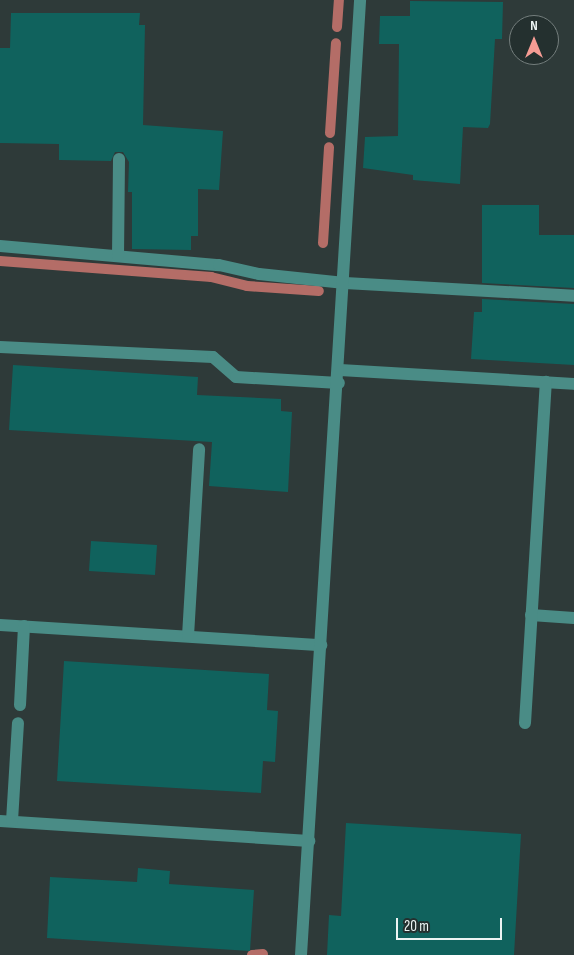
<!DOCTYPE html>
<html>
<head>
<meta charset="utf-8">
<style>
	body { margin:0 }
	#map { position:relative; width:574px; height:955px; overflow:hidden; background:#2e3a39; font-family:"Sofia Sans Condensed",sans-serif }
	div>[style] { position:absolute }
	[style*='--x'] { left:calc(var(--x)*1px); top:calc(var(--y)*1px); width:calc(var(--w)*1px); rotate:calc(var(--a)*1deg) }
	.stream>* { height:10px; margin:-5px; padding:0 5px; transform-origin:5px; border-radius:5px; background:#b46d67 }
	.building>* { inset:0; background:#10625d }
	.minor>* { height:12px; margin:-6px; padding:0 6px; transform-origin:6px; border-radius:6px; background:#4a8c86 }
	span { translate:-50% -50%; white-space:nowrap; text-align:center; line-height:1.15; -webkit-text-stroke:5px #24302f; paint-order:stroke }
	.north { position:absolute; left:509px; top:15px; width:50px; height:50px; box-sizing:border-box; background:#24302f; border:1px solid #747e7d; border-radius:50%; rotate:0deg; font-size:14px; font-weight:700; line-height:20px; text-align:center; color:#ecf4f3 }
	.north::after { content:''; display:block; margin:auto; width:18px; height:22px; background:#f59c94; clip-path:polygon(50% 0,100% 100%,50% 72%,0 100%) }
	.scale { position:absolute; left:396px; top:918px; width:106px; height:22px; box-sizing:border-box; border:2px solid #ecf4f3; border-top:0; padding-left:6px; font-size:15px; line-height:18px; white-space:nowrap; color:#ecf4f3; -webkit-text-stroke:4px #24302f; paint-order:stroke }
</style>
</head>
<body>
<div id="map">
	<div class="stream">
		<div style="--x:337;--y:27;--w:27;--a:-86"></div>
		<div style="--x:330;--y:133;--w:90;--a:-86.2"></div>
		<div style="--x:323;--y:243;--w:96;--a:-86.4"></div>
		<div style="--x:0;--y:261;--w:212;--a:4.3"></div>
		<div style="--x:211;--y:277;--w:37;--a:14"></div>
		<div style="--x:247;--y:286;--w:72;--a:4"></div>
		<div style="--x:252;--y:955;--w:11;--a:-5"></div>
	</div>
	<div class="building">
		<div style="clip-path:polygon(410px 1px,503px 2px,502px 39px,495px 39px,490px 124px,488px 128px,463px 127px,460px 184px,413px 180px,413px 175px,363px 168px,365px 137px,398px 136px,399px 44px,379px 44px,380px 16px,410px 16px)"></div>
		<div style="clip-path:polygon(11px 13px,140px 13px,139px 25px,145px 25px,143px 125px,223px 131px,219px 190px,198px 189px,198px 236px,191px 236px,191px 250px,132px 249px,132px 192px,128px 192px,129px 162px,123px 152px,115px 152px,111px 161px,59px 160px,59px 144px,0 143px,0 48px,10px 48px)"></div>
		<div style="clip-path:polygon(482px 205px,539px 205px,539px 235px,574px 235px,574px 288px,482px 283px)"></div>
		<div style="clip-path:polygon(482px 299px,574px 304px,574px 365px,471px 359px,474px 312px,482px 312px)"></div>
		<div style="clip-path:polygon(13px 365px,198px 377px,197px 395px,281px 399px,281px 411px,292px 412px,288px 492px,209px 486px,212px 442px,9px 430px)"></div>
		<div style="clip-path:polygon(91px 541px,157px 545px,155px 575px,89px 571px)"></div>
		<div style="clip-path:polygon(64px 661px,269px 674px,267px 710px,278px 711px,275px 762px,263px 761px,261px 793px,57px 781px)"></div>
		<div style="clip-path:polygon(346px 823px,521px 834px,514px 955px,327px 955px,329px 915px,341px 916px)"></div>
		<div style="clip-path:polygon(138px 868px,170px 871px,169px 884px,254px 890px,250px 951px,47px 938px,50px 877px,137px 882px)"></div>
	</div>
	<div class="minor">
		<div style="--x:0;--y:246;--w:220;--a:5"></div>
		<div style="--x:219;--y:265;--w:41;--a:12.7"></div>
		<div style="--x:259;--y:274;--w:86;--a:6"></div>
		<div style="--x:345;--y:283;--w:229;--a:3.2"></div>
		<div style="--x:118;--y:256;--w:97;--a:-89.4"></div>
		<div style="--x:0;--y:347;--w:213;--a:2.7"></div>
		<div style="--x:213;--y:357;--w:30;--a:41"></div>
		<div style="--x:236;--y:377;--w:103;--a:3.3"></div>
		<div style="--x:340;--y:370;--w:234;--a:3.4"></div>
		<div style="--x:531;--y:615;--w:43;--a:4"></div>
		<div style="--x:0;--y:625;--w:322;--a:3.6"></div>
		<div style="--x:188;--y:636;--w:187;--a:-86.6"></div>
		<div style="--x:20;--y:705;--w:79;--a:-87.1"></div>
		<div style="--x:525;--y:723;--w:342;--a:-86.5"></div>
		<div style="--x:0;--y:821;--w:310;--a:3.7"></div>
		<div style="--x:12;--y:821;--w:98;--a:-86.5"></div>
		<div style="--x:301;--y:955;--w:957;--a:-86.46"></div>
	</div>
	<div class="north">N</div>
	<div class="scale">20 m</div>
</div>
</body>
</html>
